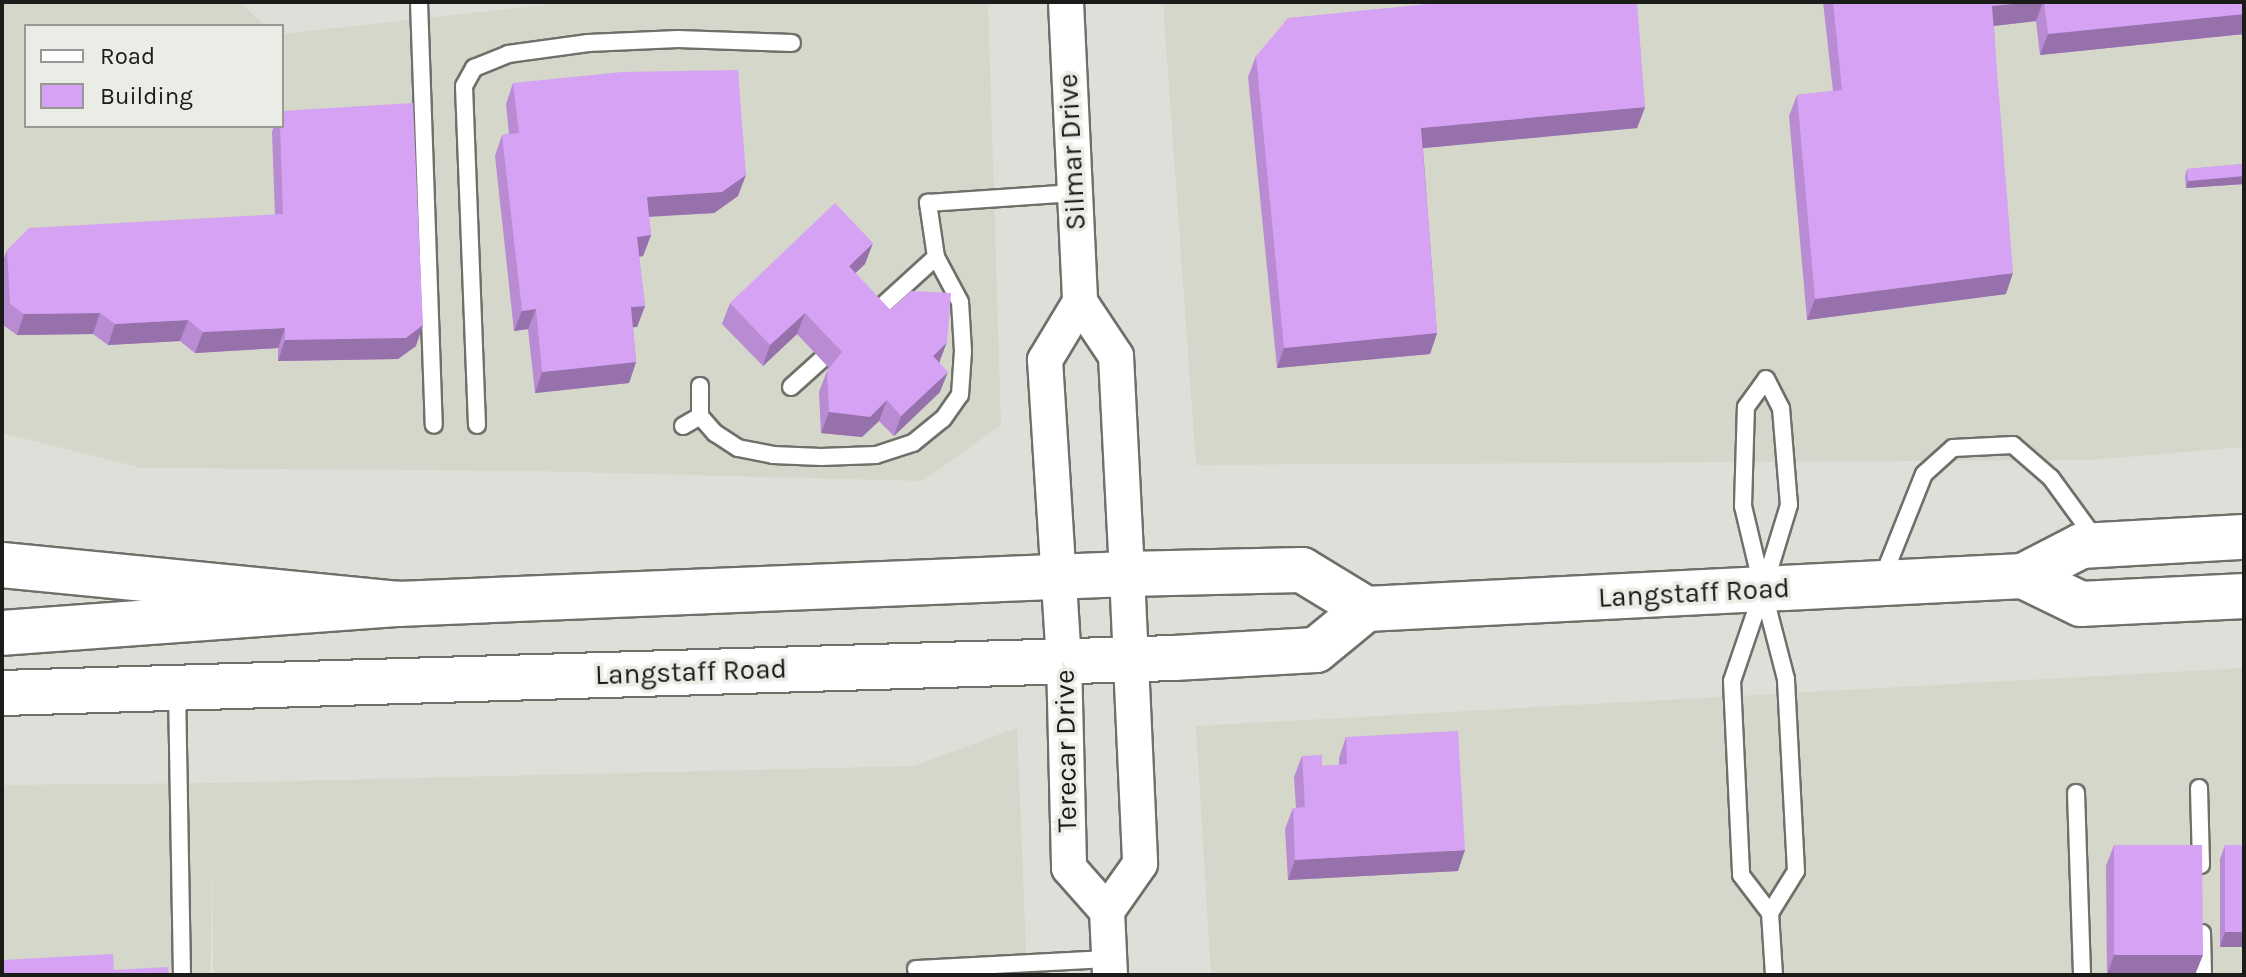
<!DOCTYPE html>
<html>
<head>
<meta charset="utf-8">
<style>
	body { margin:0 }
	#map { position:relative; width:2246px; height:977px; overflow:hidden; background:#dedfd9; font-family:Karla,sans-serif }
	div>[style] { position:absolute }
	[style*='--x'] { left:calc(var(--x)*1px); top:calc(var(--y)*1px); width:calc(var(--w)*1px); rotate:calc(var(--a)*1deg) }
	.built>* { inset:0; background:#d4d7c9 }
	.roads { filter:drop-shadow(2px 0 #6e706a) drop-shadow(-2px 0 #6e706a) drop-shadow(0 2px #6e706a) drop-shadow(0 -2px #6e706a) }
	.lane>* { height:16px; margin:-8px; padding:0 8px; transform-origin:8px; border-radius:8px; background:#fff }
	.street>* { height:34px; margin:-17px; padding:0 17px; transform-origin:17px; border-radius:17px; background:#fff }
	.secondary>* { height:44px; margin:-22px; padding:0 22px; transform-origin:22px; border-radius:22px; background:#fff }
	.highway>* { height:44px; margin:-22px; padding:0 22px; transform-origin:22px; border-radius:22px; background:#fff }
	.wall>* { inset:0; background:#b88bd2 }
	.shaded-wall>* { inset:0; background:#9671ab }
	.building>* { inset:0; background:#d6a2f4 }
	span { translate:-50% -50%; white-space:nowrap; text-align:center; line-height:1.15; -webkit-text-stroke:7px #ebece6; paint-order:stroke }
	.street-label { font-size:28px; color:#1b1b19 }
	.frame { position:absolute; inset:0; border:4px solid #1b1b19; pointer-events:none }
	.legend { position:absolute; left:24px; top:24px; width:260px; height:104px; box-sizing:border-box; background:#ebece6; border:2px solid #989894; margin:0; padding:10px 14px; list-style:none; font-size:24px; color:#1b1b19 }
	.legend li { display:flex; align-items:center; gap:16px; height:40px }
	.legend b { width:40px; border:2px solid #989894 }
</style>
</head>
<body>
<div id="map">
	<div class="built">
		<div style="clip-path:polygon(2px 2px,240px 2px,265px 26px,26px 26px,26px 126px,282px 126px,282px 34px,572px 2px,988px 2px,1001px 425px,923px 481px,535px 471px,142px 468px,2px 433px)"></div>
		<div style="clip-path:polygon(1163px 2px,2244px 2px,2244px 447px,2091px 460px,1196px 465px)"></div>
		<div style="clip-path:polygon(2244px 668px,2244px 975px,1211px 975px,1196px 726px)"></div>
		<div style="clip-path:polygon(1017px 728px,1027px 975px,213px 975px,213px 858px,210px 975px,2px 975px,2px 785px,214px 783px,914px 766px)"></div>
	</div>
	<div class="roads">
		<div class="lane">
			<div style="--x:419;--y:2;--w:423;--a:88"></div>
			<div style="--x:870;--y:317;--w:89;--a:-42.3"></div>
			<div style="--x:700;--y:386;--w:30;--a:90"></div>
			<div style="--x:700;--y:416;--w:23;--a:49"></div>
			<div style="--x:715;--y:433;--w:27;--a:33"></div>
			<div style="--x:738;--y:448;--w:36;--a:11"></div>
			<div style="--x:773;--y:455;--w:48;--a:2.4"></div>
			<div style="--x:821;--y:457;--w:55;--a:-2.1"></div>
			<div style="--x:876;--y:455;--w:39;--a:-18"></div>
			<div style="--x:913;--y:443;--w:38;--a:-39"></div>
			<div style="--x:943;--y:419;--w:29;--a:-55"></div>
			<div style="--x:960;--y:395;--w:44;--a:-86.1"></div>
			<div style="--x:963;--y:351;--w:49;--a:-93.5"></div>
			<div style="--x:960;--y:302;--w:51;--a:-118.1"></div>
			<div style="--x:936;--y:257;--w:55;--a:-98.4"></div>
			<div style="--x:928;--y:203;--w:146;--a:-3.9"></div>
			<div style="--x:791;--y:387;--w:40;--a:-42"></div>
			<div style="--x:477;--y:425;--w:339;--a:-92.2"></div>
			<div style="--x:464;--y:86;--w:21;--a:-61"></div>
			<div style="--x:474;--y:68;--w:37;--a:-22"></div>
			<div style="--x:508;--y:54;--w:81;--a:-7.8"></div>
			<div style="--x:588;--y:43;--w:90;--a:-2.5"></div>
			<div style="--x:678;--y:39;--w:114;--a:2"></div>
			<div style="--x:683;--y:426;--w:20;--a:-30"></div>
			<div style="--x:1882;--y:579;--w:113;--a:-68.2"></div>
			<div style="--x:1924;--y:474;--w:39;--a:-42"></div>
			<div style="--x:1953;--y:448;--w:60;--a:-2.9"></div>
			<div style="--x:2013;--y:445;--w:50;--a:41"></div>
			<div style="--x:2051;--y:478;--w:78;--a:53.9"></div>
			<div style="--x:177;--y:689;--w:286;--a:89"></div>
			<div style="--x:2199;--y:788;--w:77;--a:88.5"></div>
			<div style="--x:2076;--y:793;--w:182;--a:88.1"></div>
			<div style="--x:1770;--y:913;--w:49;--a:-58.2"></div>
			<div style="--x:1796;--y:871;--w:192;--a:-93"></div>
			<div style="--x:1786;--y:679;--w:92;--a:-104.5"></div>
			<div style="--x:1763;--y:590;--w:86;--a:-103.4"></div>
			<div style="--x:1743;--y:506;--w:99;--a:-88.3"></div>
			<div style="--x:1746;--y:407;--w:34;--a:-54"></div>
			<div style="--x:1766;--y:379;--w:33;--a:63"></div>
			<div style="--x:1781;--y:408;--w:97;--a:85.3"></div>
			<div style="--x:1789;--y:505;--w:89;--a:107"></div>
			<div style="--x:1763;--y:590;--w:96;--a:108.8"></div>
			<div style="--x:1732;--y:681;--w:194;--a:87.3"></div>
			<div style="--x:1741;--y:875;--w:48;--a:52.7"></div>
			<div style="--x:1770;--y:913;--w:62;--a:86.3"></div>
			<div style="--x:2202;--y:933;--w:42;--a:88.6"></div>
			<div style="--x:916;--y:969;--w:193;--a:-3"></div>
		</div>
		<div class="street">
			<div style="--x:1066;--y:2;--w:300;--a:87.3"></div>
			<div style="--x:1080;--y:302;--w:65;--a:56.3"></div>
			<div style="--x:1116;--y:356;--w:218;--a:87.1"></div>
			<div style="--x:1127;--y:574;--w:290;--a:87.4"></div>
			<div style="--x:1140;--y:864;--w:57;--a:125.1"></div>
			<div style="--x:1107;--y:911;--w:64;--a:87.3"></div>
			<div style="--x:1080;--y:302;--w:68;--a:121.1"></div>
			<div style="--x:1045;--y:360;--w:301;--a:86.4"></div>
			<div style="--x:1064;--y:660;--w:208;--a:88.6"></div>
			<div style="--x:1069;--y:868;--w:57;--a:48.5"></div>
		</div>
		<div class="secondary">
			<div style="--x:2023;--y:576;--w:64;--a:25.8"></div>
			<div style="--x:2081;--y:604;--w:163;--a:-2.8"></div>
			<div style="--x:2;--y:633;--w:397;--a:-4.2"></div>
			<div style="--x:398;--y:604;--w:730;--a:-2.36"></div>
			<div style="--x:1127;--y:574;--w:175;--a:-1.3"></div>
			<div style="--x:1302;--y:570;--w:75;--a:31.4"></div>
			<div style="--x:1366;--y:609;--w:658;--a:-2.88"></div>
			<div style="--x:2023;--y:576;--w:65;--a:-27.3"></div>
			<div style="--x:2081;--y:546;--w:163;--a:-3.2"></div>
			<div style="--x:2;--y:693;--w:1173;--a:-1.71"></div>
			<div style="--x:1174;--y:658;--w:142;--a:-3.2"></div>
			<div style="--x:1316;--y:650;--w:65;--a:-39.4"></div>
		</div>
		<div class="highway">
			<div style="--x:2;--y:565;--w:398;--a:5.6"></div>
		</div>
	</div>
	<div class="wall">
		<div style="clip-path:polygon(1823px 2px,2244px 2px,2244px 34px,2040px 55px,2036px 21px,1994px 26px,2006px 294px,1807px 320px,1789px 116px,1797px 95px,1833px 91px)"></div>
		<div style="clip-path:polygon(1256px 56px,1645px 107px,1637px 128px,1423px 148px,1437px 333px,1430px 354px,1277px 368px,1248px 77px)"></div>
		<div style="clip-path:polygon(513px 83px,738px 196px,714px 213px,649px 217px,651px 235px,643px 256px,639px 257px,645px 306px,637px 327px,633px 327px,636px 362px,629px 383px,535px 393px,528px 329px,514px 331px,495px 156px,502px 135px,509px 134px,506px 104px)"></div>
		<div style="clip-path:polygon(274px 126px,282px 126px,416px 346px,398px 359px,278px 361px,278px 348px,195px 353px,180px 341px,108px 345px,93px 334px,17px 335px,3px 325px,2px 264px,7px 250px,275px 215px,272px 132px)"></div>
		<div style="clip-path:polygon(2244px 164px,2244px 184px,2186px 188px,2185px 177px,2187px 169px)"></div>
		<div style="clip-path:polygon(865px 264px,855px 273px,940px 362px,940px 392px,894px 436px,879px 421px,862px 437px,821px 433px,819px 392px,827px 371px,829px 368px,797px 334px,763px 366px,722px 324px,730px 303px)"></div>
		<div style="clip-path:polygon(1346px 737px,1458px 871px,1288px 880px,1285px 829px,1293px 808px,1296px 808px,1294px 777px,1302px 756px,1322px 766px,1339px 765px,1339px 758px)"></div>
		<div style="clip-path:polygon(2114px 845px,2195px 975px,2107px 975px,2106px 866px)"></div>
		<div style="clip-path:polygon(2225px 845px,2244px 845px,2244px 947px,2220px 947px,2220px 859px)"></div>
	</div>
	<div class="shaded-wall">
		<div style="clip-path:polygon(2032px 2px,2043px 2px,2036px 21px,1984px 27px,1992px 6px)"></div>
		<div style="clip-path:polygon(2244px 14px,2244px 34px,2040px 55px,2048px 34px)"></div>
		<div style="clip-path:polygon(1645px 107px,1637px 128px,1414px 149px,1421px 128px)"></div>
		<div style="clip-path:polygon(746px 175px,738px 196px,714px 213px,639px 217px,647px 197px)"></div>
		<div style="clip-path:polygon(2244px 176px,2244px 184px,2186px 188px,2188px 181px)"></div>
		<div style="clip-path:polygon(651px 235px,643px 256px,629px 258px,637px 237px)"></div>
		<div style="clip-path:polygon(873px 243px,865px 264px,841px 287px,849px 266px)"></div>
		<div style="clip-path:polygon(2013px 273px,2006px 294px,1807px 320px,1815px 299px)"></div>
		<div style="clip-path:polygon(645px 306px,637px 327px,623px 328px,631px 307px)"></div>
		<div style="clip-path:polygon(536px 309px,528px 329px,514px 331px,522px 311px)"></div>
		<div style="clip-path:polygon(100px 313px,93px 334px,17px 335px,24px 314px)"></div>
		<div style="clip-path:polygon(805px 313px,797px 334px,763px 366px,770px 345px)"></div>
		<div style="clip-path:polygon(188px 320px,180px 341px,108px 345px,115px 324px)"></div>
		<div style="clip-path:polygon(423px 325px,416px 346px,398px 359px,278px 361px,285px 340px)"></div>
		<div style="clip-path:polygon(285px 328px,278px 348px,195px 353px,203px 332px)"></div>
		<div style="clip-path:polygon(1437px 333px,1430px 354px,1277px 368px,1284px 348px)"></div>
		<div style="clip-path:polygon(947px 342px,939px 363px,933px 356px)"></div>
		<div style="clip-path:polygon(636px 362px,629px 383px,535px 393px,542px 372px)"></div>
		<div style="clip-path:polygon(948px 372px,940px 392px,894px 436px,901px 416px)"></div>
		<div style="clip-path:polygon(887px 400px,879px 421px,862px 437px,821px 433px,829px 412px)"></div>
		<div style="clip-path:polygon(1465px 850px,1458px 871px,1288px 880px,1295px 860px)"></div>
		<div style="clip-path:polygon(2225px 932px,2244px 932px,2244px 947px,2220px 947px)"></div>
		<div style="clip-path:polygon(2114px 955px,2203px 955px,2195px 975px,2107px 975px)"></div>
	</div>
	<div class="building">
		<div style="clip-path:polygon(1448px 2px,1637px 2px,1645px 107px,1421px 128px,1437px 333px,1284px 348px,1256px 56px,1288px 18px)"></div>
		<div style="clip-path:polygon(1833px 2px,2032px 2px,1992px 6px,2013px 273px,1815px 299px,1797px 95px,1842px 90px)"></div>
		<div style="clip-path:polygon(2044px 2px,2244px 2px,2244px 14px,2048px 34px)"></div>
		<div style="clip-path:polygon(738px 70px,746px 175px,722px 192px,647px 197px,651px 235px,637px 237px,645px 306px,631px 307px,636px 362px,542px 372px,536px 309px,522px 311px,502px 135px,519px 133px,513px 83px,622px 72px)"></div>
		<div style="clip-path:polygon(413px 103px,423px 325px,406px 338px,285px 340px,285px 328px,203px 332px,188px 320px,115px 324px,100px 313px,24px 314px,10px 304px,7px 250px,29px 228px,283px 214px,280px 126px,282px 126px,282px 111px)"></div>
		<div style="clip-path:polygon(2244px 164px,2244px 176px,2188px 181px,2187px 169px)"></div>
		<div style="clip-path:polygon(835px 203px,873px 243px,849px 266px,890px 310px,911px 291px,951px 293px,947px 342px,933px 356px,948px 372px,901px 416px,887px 400px,870px 417px,829px 412px,827px 371px,842px 352px,805px 313px,770px 345px,730px 303px)"></div>
		<div style="clip-path:polygon(1458px 731px,1465px 850px,1295px 860px,1293px 808px,1305px 807px,1302px 756px,1322px 755px,1322px 766px,1347px 764px,1346px 737px)"></div>
		<div style="clip-path:polygon(2114px 845px,2202px 845px,2203px 955px,2114px 955px)"></div>
		<div style="clip-path:polygon(2225px 845px,2244px 845px,2244px 932px,2225px 932px)"></div>
		<div style="clip-path:polygon(113px 954px,114px 970px,168px 967px,169px 975px,2px 975px,2px 960px)"></div>
	</div>
	<div class="street-label">
		<span style="left:1072px;top:152px;rotate:-93deg">Silmar Drive</span>
		<span style="left:1694px;top:593px;rotate:-3deg">Langstaff Road</span>
		<span style="left:691px;top:672px;rotate:-2deg">Langstaff Road</span>
		<span style="left:1066px;top:751px;rotate:-91deg">Terecar Drive</span>
	</div>
	<div class="frame"></div>
	<ul class="legend">
	<li><b style="height:10px;background:#fff"></b>Road</li>
	<li><b style="height:22px;background:#d6a2f4"></b>Building</li>
	</ul>
</div>
</body>
</html>
